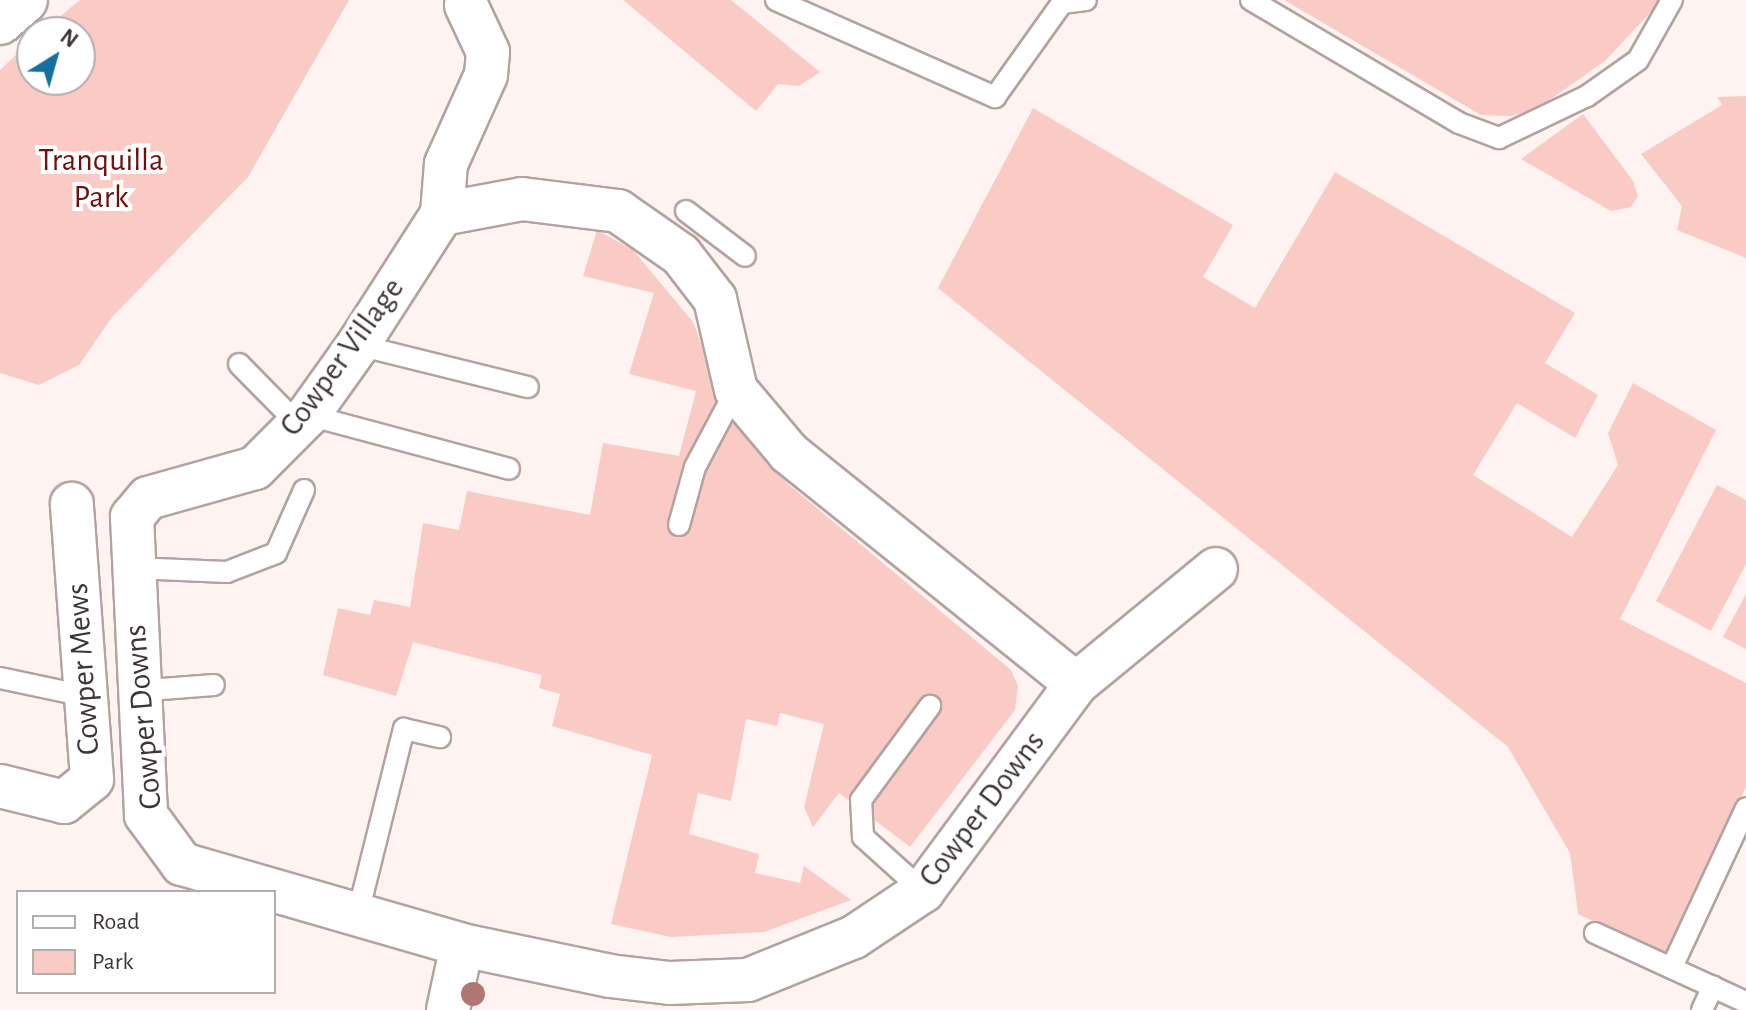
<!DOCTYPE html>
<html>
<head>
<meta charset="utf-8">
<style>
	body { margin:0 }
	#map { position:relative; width:1746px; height:1010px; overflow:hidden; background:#fef3f1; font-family:"Alegreya Sans",sans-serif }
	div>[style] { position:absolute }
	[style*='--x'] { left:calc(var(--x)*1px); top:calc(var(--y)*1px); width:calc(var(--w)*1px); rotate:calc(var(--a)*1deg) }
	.green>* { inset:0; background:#facbc4 }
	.roads { filter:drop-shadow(2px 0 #b3a3a0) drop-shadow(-2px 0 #b3a3a0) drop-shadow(0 2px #b3a3a0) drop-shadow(0 -2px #b3a3a0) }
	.lane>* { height:20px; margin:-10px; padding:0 10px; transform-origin:10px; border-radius:10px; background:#fff }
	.street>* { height:42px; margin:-21px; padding:0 21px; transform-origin:21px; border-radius:21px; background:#fff }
	.secondary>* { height:44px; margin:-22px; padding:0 22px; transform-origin:22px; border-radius:22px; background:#fff }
	.trees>* { width:24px; height:24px; margin:-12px; border-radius:50%; background:#b07672 }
	span { translate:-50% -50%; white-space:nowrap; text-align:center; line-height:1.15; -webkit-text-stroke:8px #fff; paint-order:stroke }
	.park-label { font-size:32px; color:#700f0b }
	.street-label { font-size:32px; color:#3d3635 }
	.legend { position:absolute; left:16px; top:890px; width:260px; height:104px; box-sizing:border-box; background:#fff; border:2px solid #b1afae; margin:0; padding:10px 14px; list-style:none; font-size:24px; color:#3d3635 }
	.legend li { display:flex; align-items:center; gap:16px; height:40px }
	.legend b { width:40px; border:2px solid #b1afae }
	.north { position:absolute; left:16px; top:16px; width:80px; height:80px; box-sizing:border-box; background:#fff; border:2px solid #b1afae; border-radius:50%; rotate:37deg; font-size:22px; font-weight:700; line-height:32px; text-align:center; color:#3d3635 }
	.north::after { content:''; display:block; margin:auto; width:28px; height:36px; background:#15709f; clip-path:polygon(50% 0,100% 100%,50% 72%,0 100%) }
</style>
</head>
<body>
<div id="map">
	<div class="green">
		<div style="clip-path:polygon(80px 0,349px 0,248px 177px,112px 317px,79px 365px,39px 385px,0 373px,0 70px,32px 40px,32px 80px,80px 80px,80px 32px,41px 32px)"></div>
		<div style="clip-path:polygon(623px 0,731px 0,820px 72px,799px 86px,778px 84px,756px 111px)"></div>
		<div style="clip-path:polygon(1284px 0,1662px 0,1605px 61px,1538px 108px,1512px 116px,1481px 115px)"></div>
		<div style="clip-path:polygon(1746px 96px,1746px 258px,1677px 230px,1682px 206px,1641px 154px,1722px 105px,1717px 97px)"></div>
		<div style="clip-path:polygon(1033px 108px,1233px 225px,1203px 277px,1255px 308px,1335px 172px,1575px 313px,1545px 363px,1598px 395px,1575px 438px,1517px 403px,1473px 475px,1572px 537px,1618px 465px,1608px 433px,1633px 383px,1716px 430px,1620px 619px,1746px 683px,1746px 787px,1665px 954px,1578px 914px,1570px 853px,1508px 747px,938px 288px)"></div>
		<div style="clip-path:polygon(1583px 114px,1633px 181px,1638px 196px,1631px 207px,1611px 211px,1521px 159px)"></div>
		<div style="clip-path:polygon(597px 230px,633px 250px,693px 322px,726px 409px,787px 483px,1011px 670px,1018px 686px,1015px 710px,910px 847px,839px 793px,813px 827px,804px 807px,824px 724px,780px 713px,777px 726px,746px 719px,731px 801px,698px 793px,689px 834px,759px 854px,755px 873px,800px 883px,804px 866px,851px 900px,764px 932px,671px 937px,611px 924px,652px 755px,552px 726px,560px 694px,539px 688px,542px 675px,413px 642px,396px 696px,323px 675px,338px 608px,370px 615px,374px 600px,410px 607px,423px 523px,459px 530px,467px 491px,590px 515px,603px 443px,679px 456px,696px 391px,629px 374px,654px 293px,583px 276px)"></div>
		<div style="clip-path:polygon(1717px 485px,1746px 500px,1746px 564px,1711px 631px,1656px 601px)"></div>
		<div style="clip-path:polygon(1746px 594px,1746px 649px,1723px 637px)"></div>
	</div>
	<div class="roads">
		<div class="lane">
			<div style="--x:776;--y:0;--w:240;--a:23.9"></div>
			<div style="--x:995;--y:97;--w:115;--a:-54.5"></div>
			<div style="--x:1062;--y:3;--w:24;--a:-7"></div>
			<div style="--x:1251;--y:0;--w:242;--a:30.6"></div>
			<div style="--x:1459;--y:123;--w:43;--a:20.6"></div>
			<div style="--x:1499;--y:138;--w:98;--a:-25.5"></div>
			<div style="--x:1587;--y:96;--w:62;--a:-35.2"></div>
			<div style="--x:1638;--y:60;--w:69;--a:-60.5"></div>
			<div style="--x:686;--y:211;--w:74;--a:37.3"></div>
			<div style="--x:358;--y:345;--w:175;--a:13.9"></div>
			<div style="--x:239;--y:364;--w:84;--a:45.5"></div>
			<div style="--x:308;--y:415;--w:208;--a:15"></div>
			<div style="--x:679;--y:525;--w:60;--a:-74.6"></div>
			<div style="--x:695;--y:467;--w:87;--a:-62"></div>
			<div style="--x:134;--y:568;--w:93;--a:2.5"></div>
			<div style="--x:227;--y:572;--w:53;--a:-21.2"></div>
			<div style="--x:276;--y:553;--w:69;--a:-66"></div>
			<div style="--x:0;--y:678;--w:82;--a:12"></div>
			<div style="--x:136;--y:691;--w:78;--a:-4.4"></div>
			<div style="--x:923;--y:891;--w:81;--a:-138"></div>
			<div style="--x:863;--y:837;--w:37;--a:-93"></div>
			<div style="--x:861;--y:800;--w:117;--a:-53.7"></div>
			<div style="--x:358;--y:913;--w:190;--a:-76"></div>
			<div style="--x:404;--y:729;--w:37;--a:13"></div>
			<div style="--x:1595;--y:933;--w:166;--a:24.6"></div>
			<div style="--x:1672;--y:967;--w:175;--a:-65"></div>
			<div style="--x:1702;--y:1010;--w:26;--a:-65"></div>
		</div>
		<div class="street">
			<div style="--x:466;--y:5;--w:52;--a:64.9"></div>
			<div style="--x:488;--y:52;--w:23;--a:95"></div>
			<div style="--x:486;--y:75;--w:98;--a:114.2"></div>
			<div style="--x:446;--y:164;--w:50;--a:94.6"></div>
			<div style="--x:442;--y:214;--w:156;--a:122.7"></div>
			<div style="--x:358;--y:345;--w:86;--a:125.5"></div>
			<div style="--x:308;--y:415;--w:75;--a:135"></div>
			<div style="--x:255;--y:468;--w:111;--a:164.3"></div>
			<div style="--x:148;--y:498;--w:25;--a:130"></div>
			<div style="--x:132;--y:517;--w:298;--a:87.3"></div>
			<div style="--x:146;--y:815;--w:61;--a:53.7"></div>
			<div style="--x:182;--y:864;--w:291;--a:16.1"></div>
			<div style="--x:462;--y:945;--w:151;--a:11.8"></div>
			<div style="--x:610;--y:976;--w:60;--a:6.7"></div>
			<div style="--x:670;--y:983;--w:78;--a:-2.2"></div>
			<div style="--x:748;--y:980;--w:114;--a:-22.1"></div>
			<div style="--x:854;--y:937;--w:83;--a:-33.7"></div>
			<div style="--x:923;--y:891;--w:257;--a:-53.5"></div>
			<div style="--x:1076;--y:684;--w:181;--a:-39.4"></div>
			<div style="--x:442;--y:214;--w:81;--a:-10.6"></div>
			<div style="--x:522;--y:199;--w:97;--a:7.1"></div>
			<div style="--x:618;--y:211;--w:77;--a:34.9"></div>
			<div style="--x:681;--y:255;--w:56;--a:52.3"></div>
			<div style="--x:715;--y:299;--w:93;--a:77"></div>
			<div style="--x:736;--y:390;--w:82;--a:49.9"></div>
			<div style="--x:789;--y:453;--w:368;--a:38.8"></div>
			<div style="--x:0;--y:786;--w:66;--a:14"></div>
			<div style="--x:64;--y:802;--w:36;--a:-39"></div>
			<div style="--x:92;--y:779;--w:276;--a:-94.2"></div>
			<div style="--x:448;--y:1010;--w:66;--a:-77.8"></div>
		</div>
		<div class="secondary">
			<div style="--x:0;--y:22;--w:33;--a:-41"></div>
		</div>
	</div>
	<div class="trees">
		<div style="left:473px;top:994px"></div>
	</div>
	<div class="park-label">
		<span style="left:101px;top:179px">Tranquilla<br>Park</span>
	</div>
	<div class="street-label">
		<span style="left:342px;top:357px;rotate:-54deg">Cowper Village</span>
		<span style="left:83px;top:669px;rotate:-94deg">Cowper Mews</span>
		<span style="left:143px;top:717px;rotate:-95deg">Cowper Downs</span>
		<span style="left:982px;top:809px;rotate:-53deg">Cowper Downs</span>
	</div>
	<ul class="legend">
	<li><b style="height:10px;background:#fff"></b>Road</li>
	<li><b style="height:22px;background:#facbc4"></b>Park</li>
	</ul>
	<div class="north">N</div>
</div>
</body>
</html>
